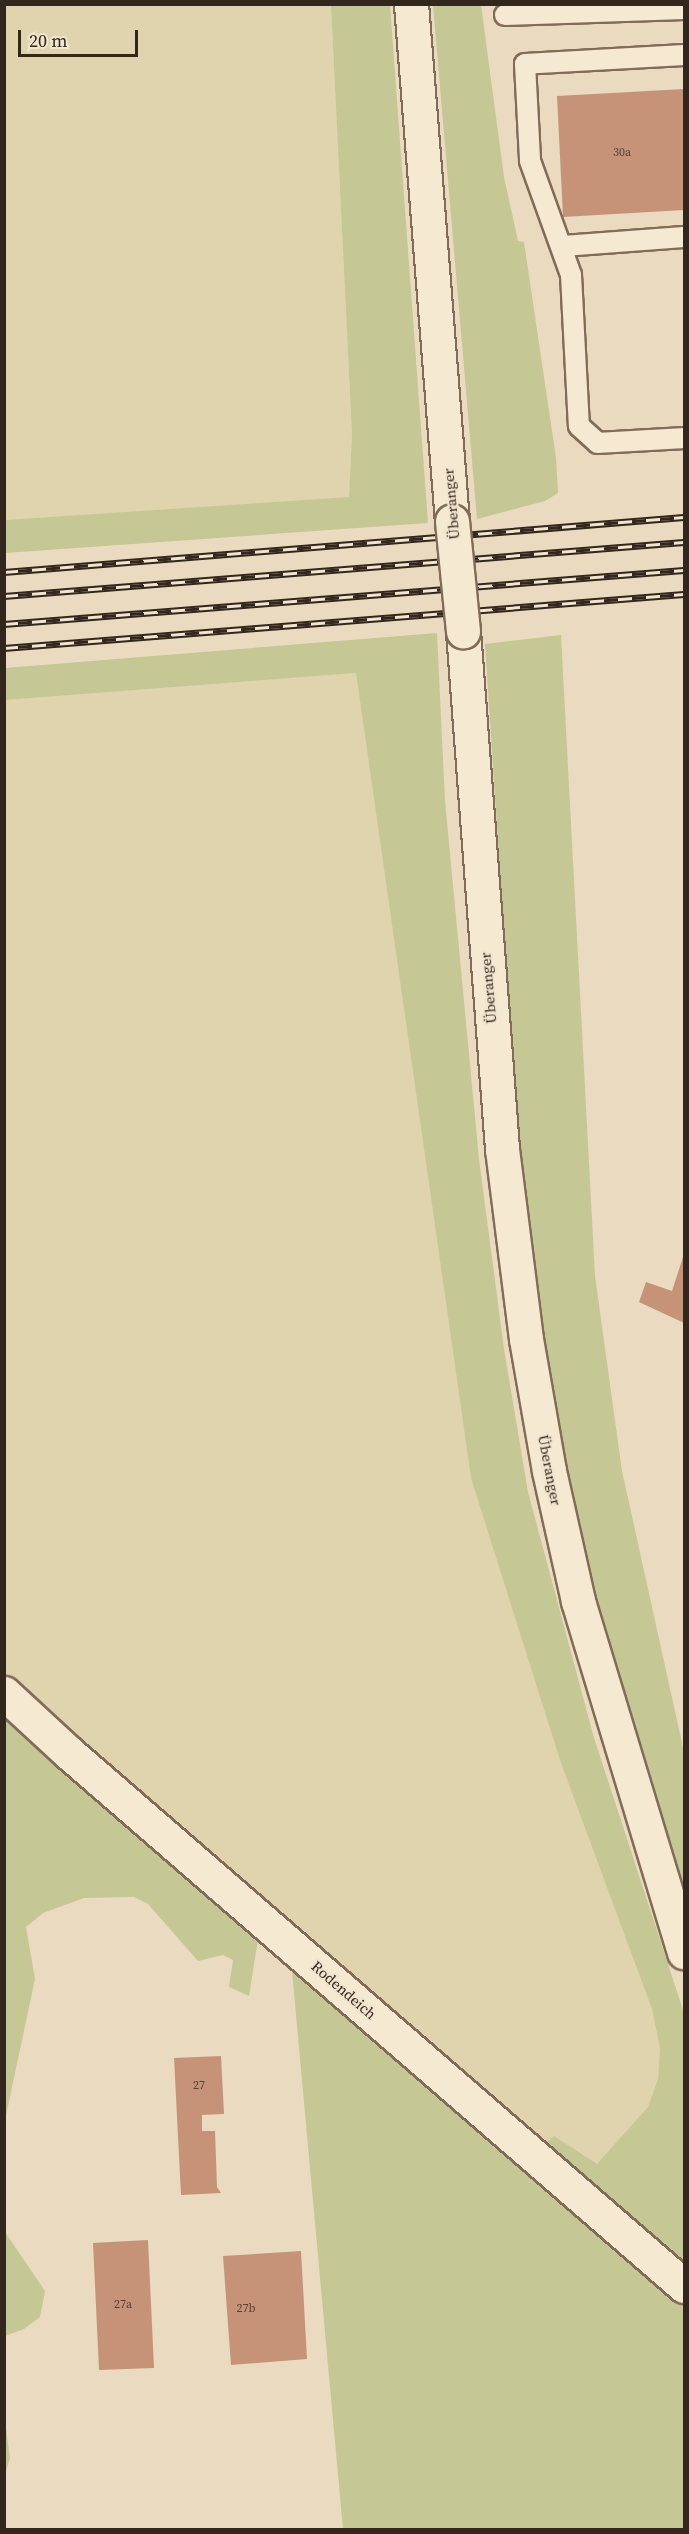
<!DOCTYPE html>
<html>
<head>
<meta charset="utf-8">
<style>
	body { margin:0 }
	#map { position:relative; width:689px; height:2534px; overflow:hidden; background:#eadac0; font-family:"Source Serif 4",serif }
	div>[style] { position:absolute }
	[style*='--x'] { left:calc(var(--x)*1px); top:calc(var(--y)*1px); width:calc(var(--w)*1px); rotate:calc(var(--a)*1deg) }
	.farmland>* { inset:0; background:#dfd4ae }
	.green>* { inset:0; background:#c5c795 }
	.building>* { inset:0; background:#c69378 }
	.roads { filter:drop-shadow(2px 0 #826c59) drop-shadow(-2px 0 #826c59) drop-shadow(0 2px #826c59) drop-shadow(0 -2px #826c59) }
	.lane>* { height:20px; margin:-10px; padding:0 10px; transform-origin:10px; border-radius:10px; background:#f6e9d2 }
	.street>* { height:33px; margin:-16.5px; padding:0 16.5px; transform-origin:16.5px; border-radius:16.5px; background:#f6e9d2 }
	.rail>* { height:7px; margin-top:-3.5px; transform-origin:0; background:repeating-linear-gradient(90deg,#f2e5cf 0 14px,#32261d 0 28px); box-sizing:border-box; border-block:2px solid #32261d }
	.bridges { filter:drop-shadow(2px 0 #826c59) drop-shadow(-2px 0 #826c59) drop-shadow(0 2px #826c59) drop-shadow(0 -2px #826c59) }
	.street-bridge>* { height:33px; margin:-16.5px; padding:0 16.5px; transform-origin:16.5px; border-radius:16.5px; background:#f6e9d2 }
	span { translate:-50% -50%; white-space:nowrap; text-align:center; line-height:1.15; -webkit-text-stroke:4.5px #f2e5cf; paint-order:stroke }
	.number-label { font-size:12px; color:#574134 }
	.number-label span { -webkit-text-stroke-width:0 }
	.street-label { font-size:15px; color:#32261d }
	.frame { position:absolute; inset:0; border:6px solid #32261d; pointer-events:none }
	.scale { position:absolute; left:18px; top:30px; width:120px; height:27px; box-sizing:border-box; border:3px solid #32261d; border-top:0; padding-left:8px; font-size:18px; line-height:21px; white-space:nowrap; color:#32261d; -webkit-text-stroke:4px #f2e5cf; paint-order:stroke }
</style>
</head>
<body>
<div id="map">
	<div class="farmland">
		<div style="clip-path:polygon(5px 5px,331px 5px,352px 434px,349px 497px,5px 520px)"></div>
		<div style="clip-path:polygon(356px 673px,471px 1478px,652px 2009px,660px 2049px,658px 2079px,648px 2107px,597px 2165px,554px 2136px,541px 2147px,5px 1681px,4px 700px)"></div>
	</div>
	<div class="green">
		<div style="clip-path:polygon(331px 5px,390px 5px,428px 523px,5px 553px,5px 520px,349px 497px,352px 434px)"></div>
		<div style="clip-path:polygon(433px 5px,481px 5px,504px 177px,518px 241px,524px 242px,556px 458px,558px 493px,545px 501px,477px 519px)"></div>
		<div style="clip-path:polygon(437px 633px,445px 801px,479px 1159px,504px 1349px,528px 1492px,594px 1738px,684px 2013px,684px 2273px,541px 2147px,554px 2136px,597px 2164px,648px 2107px,658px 2079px,660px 2049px,652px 2009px,561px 1763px,471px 1478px,356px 673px,5px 700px,5px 668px)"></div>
		<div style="clip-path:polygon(561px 635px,595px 1276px,622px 1471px,684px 1752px,684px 1905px,597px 1606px,563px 1471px,538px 1334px,518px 1146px,485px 644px)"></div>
		<div style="clip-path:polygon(4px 1703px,252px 1927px,258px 1939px,249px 1996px,229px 1987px,233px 1960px,223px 1955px,198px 1961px,148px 1904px,134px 1897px,84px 1898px,43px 1913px,26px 1927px,35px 1979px,5px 2120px)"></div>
		<div style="clip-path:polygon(291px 1960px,684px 2301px,684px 2529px,343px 2529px)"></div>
		<div style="clip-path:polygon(5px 2232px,45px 2291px,40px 2317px,24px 2329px,5px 2336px)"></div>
		<div style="clip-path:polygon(4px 2413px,10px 2458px,5px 2474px,4px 2474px)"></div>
	</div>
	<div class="building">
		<div style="clip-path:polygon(684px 89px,684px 210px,563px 217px,557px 96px)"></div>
		<div style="clip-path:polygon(684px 1254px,684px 1323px,639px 1302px,646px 1282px,672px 1291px)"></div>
		<div style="clip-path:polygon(221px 2056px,224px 2114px,202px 2115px,202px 2131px,215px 2131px,217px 2187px,221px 2193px,181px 2195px,174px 2058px)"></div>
		<div style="clip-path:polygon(148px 2240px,154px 2368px,99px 2370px,93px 2243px)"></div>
		<div style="clip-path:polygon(301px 2251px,307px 2359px,231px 2365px,223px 2256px)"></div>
	</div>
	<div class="roads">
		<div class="lane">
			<div style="--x:505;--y:15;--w:179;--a:-1.9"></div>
			<div style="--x:684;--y:55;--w:159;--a:176.8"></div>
			<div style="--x:525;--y:64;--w:97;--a:87"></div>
			<div style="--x:530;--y:161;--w:121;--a:70.2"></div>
			<div style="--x:571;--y:275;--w:151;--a:87"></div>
			<div style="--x:579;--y:426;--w:25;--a:42"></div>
			<div style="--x:598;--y:443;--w:86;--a:-3.3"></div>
			<div style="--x:563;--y:246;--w:121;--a:-4.3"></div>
		</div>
		<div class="street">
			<div style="--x:411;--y:4;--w:519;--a:85.47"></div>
			<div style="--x:463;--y:631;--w:519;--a:85.69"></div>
			<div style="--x:502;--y:1149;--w:192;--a:82.8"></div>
			<div style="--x:526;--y:1339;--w:134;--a:80.1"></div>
			<div style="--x:549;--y:1471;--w:133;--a:77.4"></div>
			<div style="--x:578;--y:1601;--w:367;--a:73.2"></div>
			<div style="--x:4;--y:1693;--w:88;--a:42.7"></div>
			<div style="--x:69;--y:1753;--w:814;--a:40.91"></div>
		</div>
	</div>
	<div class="rail">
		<div style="--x:4;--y:572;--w:682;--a:-4.62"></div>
		<div style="--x:4;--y:596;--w:682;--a:-4.54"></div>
		<div style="--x:4;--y:624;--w:682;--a:-4.54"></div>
		<div style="--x:4;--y:648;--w:682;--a:-4.54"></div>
	</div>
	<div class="bridges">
		<div class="street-bridge">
			<div style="--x:452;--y:521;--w:111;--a:84.3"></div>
		</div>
	</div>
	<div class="number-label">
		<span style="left:622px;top:153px">30a</span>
		<span style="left:199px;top:2086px">27</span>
		<span style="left:123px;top:2305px">27a</span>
		<span style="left:246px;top:2309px">27b</span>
	</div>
	<div class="street-label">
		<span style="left:451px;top:504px;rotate:-95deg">Überanger</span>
		<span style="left:488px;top:988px;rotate:-95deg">Überanger</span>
		<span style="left:550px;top:1470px;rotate:79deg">Überanger</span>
		<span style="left:344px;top:1990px;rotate:41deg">Rodendeich</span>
	</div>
	<div class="frame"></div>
	<div class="scale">20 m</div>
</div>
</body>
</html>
